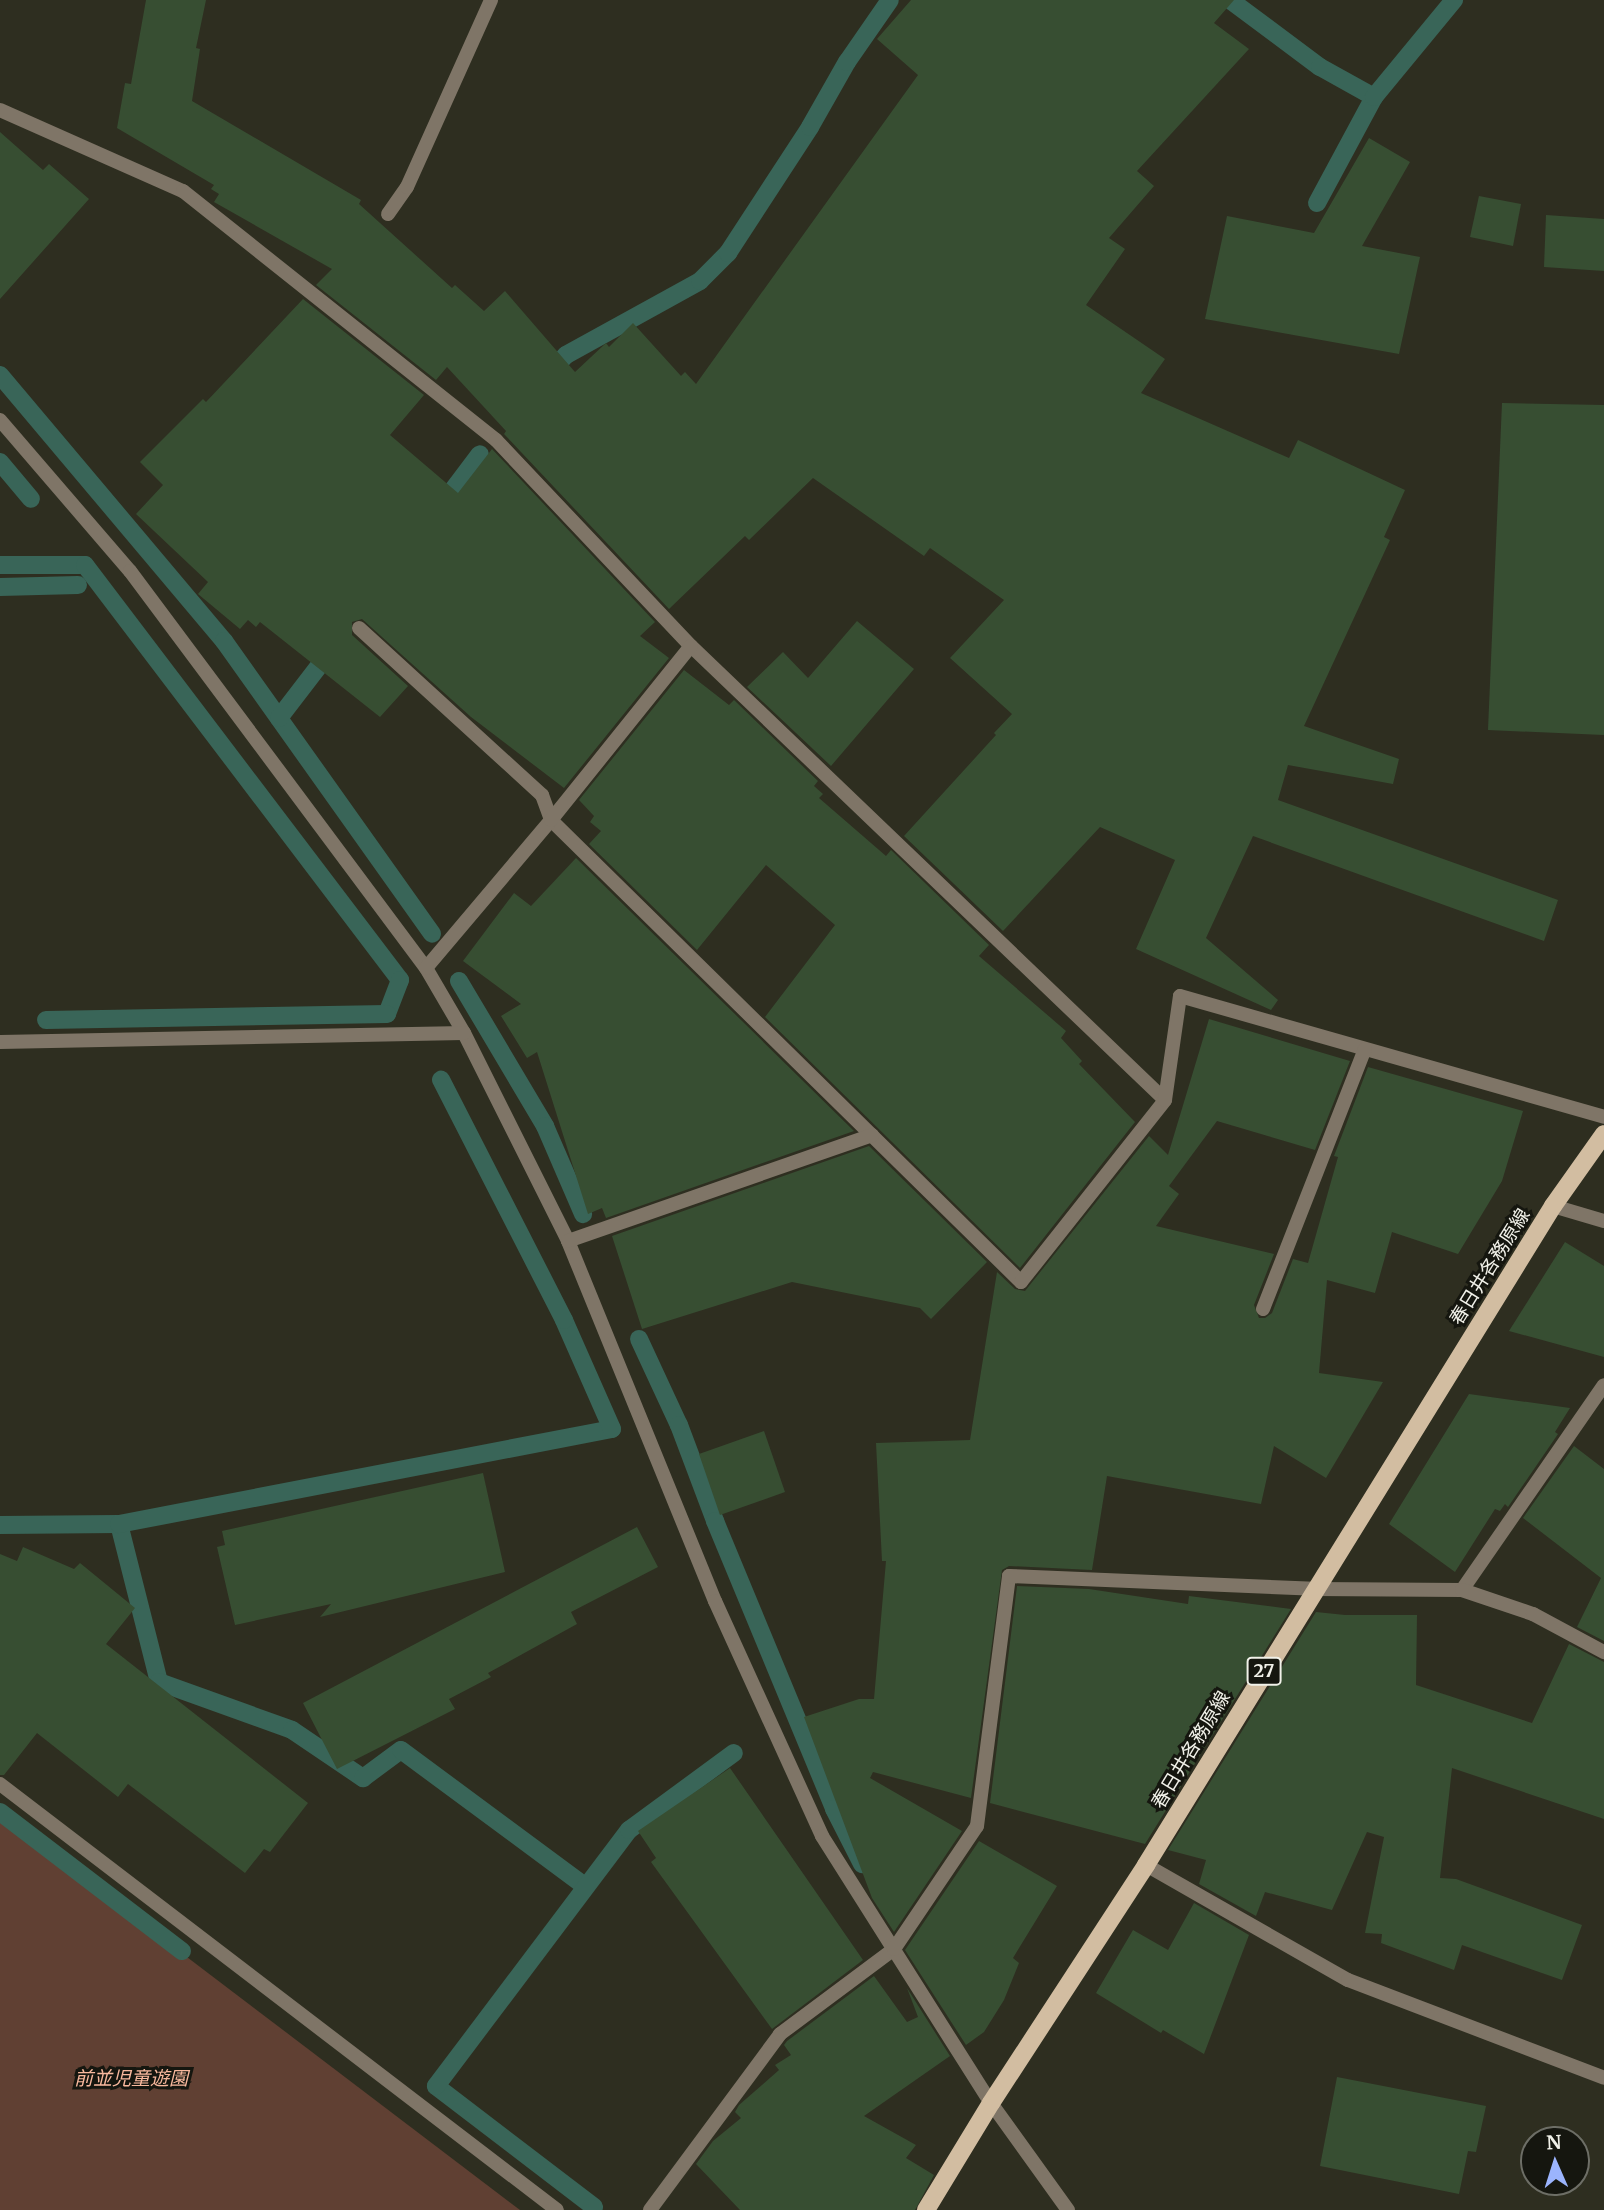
<!DOCTYPE html>
<html>
<head>
<meta charset="utf-8">
<style>
	body { margin:0 }
	#map { position:relative; width:1604px; height:2210px; overflow:hidden; background:#2e2e20; font-family:Merriweather,"Noto Sans JP",serif }
	div>[style] { position:absolute }
	[style*='--x'] { left:calc(var(--x)*1px); top:calc(var(--y)*1px); width:calc(var(--w)*1px); rotate:calc(var(--a)*1deg) }
	.green>* { inset:0; background:#604033 }
	.stream>* { height:18px; margin:-9px; padding:0 9px; transform-origin:9px; border-radius:9px; background:#396558 }
	.building>* { inset:0; background:#374e32 }
	.minor>* { height:14px; margin:-7px; padding:0 7px; transform-origin:7px; border-radius:7px; background:#7f7567 }
	.tertiary>* { height:14px; margin:-7px; padding:0 7px; transform-origin:7px; border-radius:7px; background:#7f7567 }
	.primary>* { height:18px; margin:-9px; padding:0 9px; transform-origin:9px; border-radius:9px; background:#d2bda1 }
	span { translate:-50% -50%; white-space:nowrap; text-align:center; line-height:1.15; -webkit-text-stroke:6px #15160f; paint-order:stroke }
	.shield-label span { padding:2px 5px; background:#15160f; border:2px solid; border-radius:5px; -webkit-text-stroke-width:0 }
	.shield-label { font-size:18px; color:#f1f1e9; font-weight:700 }
	.street-label { font-size:19px; color:#f1f1e9 }
	.park-label { font-size:19px; color:#f8b89d; font-style:italic }
	.north { position:absolute; left:1520px; top:2126px; width:70px; height:70px; box-sizing:border-box; background:#15160f; border:2px solid #6d6e66; border-radius:50%; rotate:357deg; font-size:19px; font-weight:700; line-height:28px; text-align:center; color:#f1f1e9 }
	.north::after { content:''; display:block; margin:auto; width:24px; height:32px; background:#9bb4fd; clip-path:polygon(50% 0,100% 100%,50% 72%,0 100%) }
</style>
</head>
<body>
<div id="map">
	<div class="green">
		<div style="clip-path:polygon(0 1815px,520px 2210px,0 2210px)"></div>
	</div>
	<div class="stream">
		<div style="--x:1230;--y:0;--w:112;--a:36.7"></div>
		<div style="--x:1320;--y:67;--w:62;--a:29.1"></div>
		<div style="--x:1317;--y:203;--w:120;--a:-61.7"></div>
		<div style="--x:1374;--y:97;--w:126;--a:-50.5"></div>
		<div style="--x:0;--y:375;--w:348;--a:49.9"></div>
		<div style="--x:224;--y:641;--w:359;--a:54.6"></div>
		<div style="--x:547;--y:376;--w:28;--a:-48"></div>
		<div style="--x:566;--y:355;--w:153;--a:-28.9"></div>
		<div style="--x:700;--y:281;--w:40;--a:-45"></div>
		<div style="--x:728;--y:253;--w:150;--a:-56.9"></div>
		<div style="--x:810;--y:127;--w:75;--a:-60.4"></div>
		<div style="--x:847;--y:62;--w:75;--a:-55.3"></div>
		<div style="--x:0;--y:462;--w:48;--a:50"></div>
		<div style="--x:440;--y:507;--w:66;--a:-53"></div>
		<div style="--x:0;--y:565;--w:85;--a:0"></div>
		<div style="--x:85;--y:565;--w:521;--a:52.8"></div>
		<div style="--x:400;--y:980;--w:36;--a:111"></div>
		<div style="--x:387;--y:1014;--w:341;--a:179"></div>
		<div style="--x:0;--y:587;--w:78;--a:-1.5"></div>
		<div style="--x:279;--y:718;--w:87;--a:-52.5"></div>
		<div style="--x:459;--y:981;--w:169;--a:59.3"></div>
		<div style="--x:545;--y:1126;--w:96;--a:66.6"></div>
		<div style="--x:639;--y:1339;--w:95;--a:65.1"></div>
		<div style="--x:679;--y:1425;--w:103;--a:69.4"></div>
		<div style="--x:715;--y:1521;--w:312;--a:67.5"></div>
		<div style="--x:834;--y:1809;--w:62;--a:63"></div>
		<div style="--x:119;--y:1524;--w:163;--a:75.8"></div>
		<div style="--x:159;--y:1682;--w:141;--a:19.8"></div>
		<div style="--x:292;--y:1730;--w:86;--a:34.1"></div>
		<div style="--x:363;--y:1778;--w:47;--a:-36.4"></div>
		<div style="--x:401;--y:1750;--w:229;--a:36.5"></div>
		<div style="--x:0;--y:1525;--w:119;--a:-0.5"></div>
		<div style="--x:119;--y:1524;--w:502;--a:-10.91"></div>
		<div style="--x:612;--y:1429;--w:119;--a:-113.8"></div>
		<div style="--x:564;--y:1320;--w:270;--a:-117.1"></div>
		<div style="--x:0;--y:1812;--w:229;--a:37.4"></div>
		<div style="--x:594;--y:2207;--w:199;--a:-142.6"></div>
		<div style="--x:436;--y:2086;--w:321;--a:-53"></div>
		<div style="--x:629;--y:1830;--w:130;--a:-36.3"></div>
	</div>
	<div class="building">
		<div style="clip-path:polygon(146px 0,206px 0,196px 48px,200px 49px,192px 101px,361px 200px,359px 204px,452px 288px,455px 285px,484px 311px,505px 291px,575px 372px,606px 343px,609px 347px,633px 323px,681px 376px,685px 372px,696px 384px,918px 75px,877px 39px,911px 0,1234px 0,1214px 23px,1249px 49px,1137px 171px,1154px 186px,1109px 238px,1125px 249px,1086px 305px,1165px 359px,1141px 393px,1289px 458px,1298px 440px,1405px 490px,1384px 537px,1390px 540px,1304px 726px,1399px 759px,1393px 784px,1288px 765px,1278px 800px,1558px 900px,1544px 941px,1253px 836px,1206px 938px,1278px 1000px,1271px 1010px,1136px 949px,1175px 860px,1100px 827px,1003px 931px,904px 836px,996px 735px,994px 733px,1012px 714px,950px 658px,1004px 600px,930px 548px,924px 556px,813px 478px,749px 540px,745px 536px,669px 609px,504px 434px,506px 431px,447px 367px,436px 380px,316px 285px,332px 269px,214px 202px,219px 194px,211px 189px,214px 185px,117px 128px,125px 83px,131px 84px)"></div>
		<div style="clip-path:polygon(0 132px,43px 170px,49px 164px,89px 199px,0 299px)"></div>
		<div style="clip-path:polygon(1369px 138px,1410px 162px,1362px 246px,1420px 257px,1399px 354px,1205px 319px,1227px 216px,1314px 233px)"></div>
		<div style="clip-path:polygon(1479px 196px,1521px 204px,1513px 246px,1470px 237px)"></div>
		<div style="clip-path:polygon(1546px 215px,1604px 219px,1604px 271px,1544px 267px)"></div>
		<div style="clip-path:polygon(303px 299px,424px 395px,390px 435px,458px 493px,492px 449px,655px 622px,640px 636px,669px 658px,564px 788px,471px 717px,362px 619px,352px 622px,352px 635px,408px 686px,380px 717px,260px 622px,256px 627px,248px 620px,240px 629px,198px 594px,208px 582px,136px 514px,163px 485px,140px 462px,203px 399px,206px 402px)"></div>
		<div style="clip-path:polygon(1502px 403px,1604px 405px,1604px 735px,1488px 730px)"></div>
		<div style="clip-path:polygon(857px 621px,914px 669px,831px 766px,747px 687px,783px 652px,808px 678px)"></div>
		<div style="clip-path:polygon(684px 670px,729px 705px,734px 700px,818px 781px,814px 786px,823px 794px,819px 798px,886px 856px,891px 850px,989px 945px,979px 956px,1066px 1031px,1061px 1038px,1082px 1061px,1079px 1064px,1135px 1122px,1020px 1268px,765px 1017px,835px 925px,766px 865px,697px 950px,589px 844px,601px 831px,590px 822px,594px 816px,579px 800px)"></div>
		<div style="clip-path:polygon(576px 858px,854px 1131px,606px 1218px,602px 1208px,588px 1214px,537px 1052px,527px 1058px,501px 1016px,521px 1004px,463px 961px,514px 893px,531px 906px)"></div>
		<div style="clip-path:polygon(1209px 1019px,1350px 1061px,1315px 1150px,1217px 1121px,1169px 1186px,1179px 1194px,1156px 1226px,1274px 1254px,1254px 1305px,1259px 1318px,1265px 1318px,1272px 1313px,1293px 1259px,1308px 1263px,1338px 1157px,1334px 1156px,1368px 1067px,1523px 1111px,1502px 1181px,1458px 1254px,1392px 1232px,1375px 1293px,1327px 1280px,1319px 1373px,1383px 1382px,1326px 1478px,1274px 1446px,1261px 1504px,1107px 1476px,1092px 1570px,1009px 1566px,1002px 1570px,971px 1798px,873px 1772px,870px 1778px,962px 1831px,894px 1932px,872px 1898px,804px 1717px,859px 1699px,874px 1699px,886px 1561px,882px 1561px,876px 1443px,970px 1440px,997px 1272px,1015px 1289px,1025px 1291px,1149px 1136px,1168px 1155px)"></div>
		<div style="clip-path:polygon(869px 1146px,987px 1262px,931px 1319px,920px 1308px,792px 1282px,642px 1329px,612px 1236px)"></div>
		<div style="clip-path:polygon(1565px 1242px,1604px 1266px,1604px 1357px,1509px 1331px)"></div>
		<div style="clip-path:polygon(1469px 1394px,1570px 1408px,1555px 1432px,1558px 1434px,1508px 1507px,1505px 1504px,1500px 1511px,1495px 1509px,1455px 1572px,1389px 1524px)"></div>
		<div style="clip-path:polygon(764px 1431px,785px 1492px,720px 1515px,699px 1454px)"></div>
		<div style="clip-path:polygon(1574px 1446px,1604px 1469px,1604px 1641px,1577px 1627px,1601px 1578px,1523px 1518px)"></div>
		<div style="clip-path:polygon(483px 1473px,505px 1572px,320px 1617px,331px 1604px,235px 1625px,217px 1547px,225px 1545px,222px 1531px)"></div>
		<div style="clip-path:polygon(637px 1527px,658px 1567px,571px 1612px,577px 1624px,488px 1673px,491px 1677px,449px 1699px,455px 1709px,337px 1769px,303px 1703px)"></div>
		<div style="clip-path:polygon(23px 1547px,74px 1569px,80px 1563px,135px 1608px,106px 1644px,308px 1803px,270px 1852px,264px 1849px,245px 1873px,128px 1784px,118px 1797px,37px 1733px,4px 1775px,0 1775px,0 1554px,17px 1561px)"></div>
		<div style="clip-path:polygon(1017px 1586px,1089px 1589px,1188px 1604px,1189px 1596px,1291px 1609px,1145px 1844px,990px 1803px)"></div>
		<div style="clip-path:polygon(1316px 1612px,1345px 1615px,1417px 1615px,1416px 1685px,1532px 1723px,1569px 1644px,1604px 1662px,1604px 1819px,1452px 1768px,1440px 1878px,1456px 1879px,1582px 1925px,1562px 1980px,1462px 1945px,1454px 1970px,1381px 1943px,1382px 1934px,1365px 1933px,1384px 1837px,1367px 1832px,1332px 1910px,1265px 1892px,1256px 1916px,1199px 1884px,1206px 1860px,1168px 1850px)"></div>
		<div style="clip-path:polygon(730px 1768px,863px 1960px,772px 2029px,651px 1862px,656px 1858px,638px 1831px)"></div>
		<div style="clip-path:polygon(979px 1841px,1057px 1886px,1013px 1958px,1019px 1963px,1004px 2000px,984px 2032px,966px 2045px,905px 1950px)"></div>
		<div style="clip-path:polygon(1194px 1903px,1249px 1935px,1204px 2054px,1163px 2030px,1161px 2033px,1096px 1993px,1133px 1930px,1168px 1950px)"></div>
		<div style="clip-path:polygon(874px 1976px,907px 2022px,918px 2017px,907px 1988px,950px 2056px,864px 2116px,916px 2145px,906px 2158px,934px 2175px,915px 2210px,740px 2210px,696px 2164px,713px 2141px,741px 2118px,735px 2112px,739px 2105px,779px 2070px,775px 2065px,791px 2055px,784px 2045px,787px 2041px)"></div>
		<div style="clip-path:polygon(1337px 2077px,1486px 2106px,1476px 2152px,1468px 2151px,1459px 2194px,1320px 2166px)"></div>
	</div>
	<div class="minor">
		<div style="--x:0;--y:110;--w:200;--a:23.9"></div>
		<div style="--x:183;--y:191;--w:400;--a:38.5"></div>
		<div style="--x:496;--y:440;--w:284;--a:46.6"></div>
		<div style="--x:691;--y:646;--w:656;--a:43.77"></div>
		<div style="--x:388;--y:214;--w:33;--a:-55"></div>
		<div style="--x:407;--y:187;--w:205;--a:-65.8"></div>
		<div style="--x:0;--y:420;--w:199;--a:49.3"></div>
		<div style="--x:130;--y:571;--w:495;--a:53.3"></div>
		<div style="--x:426;--y:968;--w:75;--a:59.7"></div>
		<div style="--x:464;--y:1033;--w:233;--a:63.4"></div>
		<div style="--x:568;--y:1241;--w:389;--a:67.8"></div>
		<div style="--x:715;--y:1601;--w:258;--a:65.5"></div>
		<div style="--x:822;--y:1836;--w:316;--a:57.7"></div>
		<div style="--x:359;--y:628;--w:248;--a:42.4"></div>
		<div style="--x:542;--y:795;--w:27;--a:70"></div>
		<div style="--x:551;--y:820;--w:659;--a:44.51"></div>
		<div style="--x:1021;--y:1282;--w:232;--a:-51.6"></div>
		<div style="--x:1165;--y:1100;--w:105;--a:-81.8"></div>
		<div style="--x:1180;--y:996;--w:441;--a:15.9"></div>
		<div style="--x:426;--y:968;--w:194;--a:-49.8"></div>
		<div style="--x:551;--y:820;--w:223;--a:-51.2"></div>
		<div style="--x:0;--y:1042;--w:464;--a:-1.1"></div>
		<div style="--x:1553;--y:1206;--w:53;--a:16.4"></div>
		<div style="--x:568;--y:1241;--w:322;--a:-19.2"></div>
		<div style="--x:1263;--y:1309;--w:279;--a:-68.6"></div>
		<div style="--x:1462;--y:1590;--w:249;--a:-55.3"></div>
		<div style="--x:0;--y:1784;--w:701;--a:37.41"></div>
		<div style="--x:1146;--y:1865;--w:232;--a:29.7"></div>
		<div style="--x:1348;--y:1980;--w:274;--a:20.9"></div>
		<div style="--x:650;--y:2210;--w:219;--a:-53.5"></div>
		<div style="--x:780;--y:2034;--w:142;--a:-36.7"></div>
		<div style="--x:894;--y:1949;--w:148;--a:-56"></div>
		<div style="--x:977;--y:1826;--w:252;--a:-82.7"></div>
		<div style="--x:1009;--y:1576;--w:305;--a:2.4"></div>
		<div style="--x:1314;--y:1589;--w:148;--a:0.4"></div>
		<div style="--x:1462;--y:1590;--w:75;--a:18.7"></div>
		<div style="--x:1533;--y:1614;--w:81;--a:28.2"></div>
	</div>
	<div class="tertiary">
		<div style="--x:991;--y:2103;--w:132;--a:54.3"></div>
	</div>
	<div class="primary">
		<div style="--x:926;--y:2210;--w:125;--a:-58.7"></div>
		<div style="--x:991;--y:2103;--w:284;--a:-56.9"></div>
		<div style="--x:1146;--y:1865;--w:775;--a:-58.3"></div>
		<div style="--x:1553;--y:1206;--w:88;--a:-54.7"></div>
	</div>
	<div class="shield-label">
		<span style="left:1264px;top:1671px">27</span>
	</div>
	<div class="street-label">
		<span style="left:1490px;top:1267px;rotate:-58deg">春日井各務原線</span>
		<span style="left:1191px;top:1750px;rotate:-59deg">春日井各務原線</span>
	</div>
	<div class="park-label">
		<span style="left:131px;top:2079px">前並児童遊園</span>
	</div>
	<div class="north">N</div>
</div>
</body>
</html>
